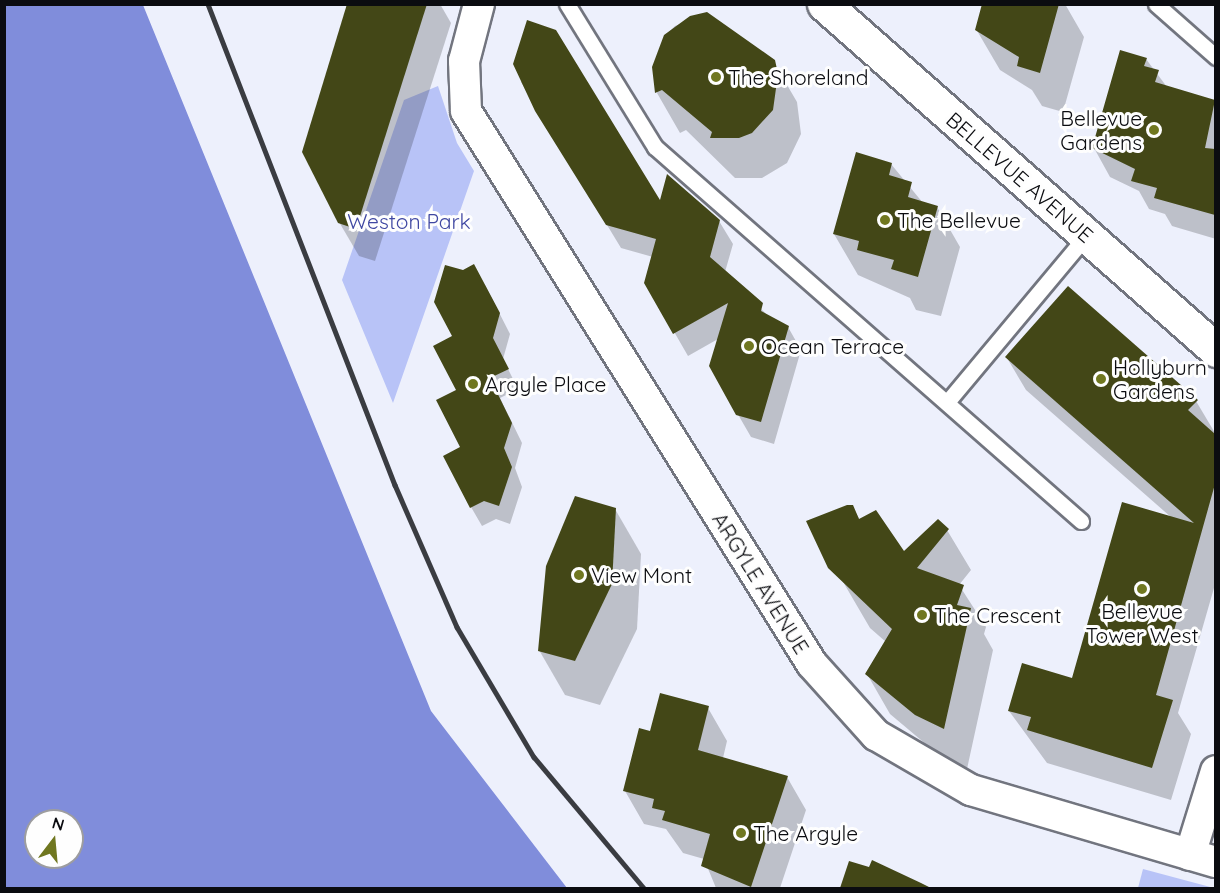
<!DOCTYPE html>
<html>
<head>
<meta charset="utf-8">
<style>
	body { margin:0 }
	#map { position:relative; width:1220px; height:893px; overflow:hidden; background:#edf0fc; font-family:Quicksand,sans-serif }
	div>[style] { position:absolute }
	[style*='--x'] { left:calc(var(--x)*1px); top:calc(var(--y)*1px); width:calc(var(--w)*1px); rotate:calc(var(--a)*1deg) }
	.green>* { inset:0; background:#b8c3f7 }
	.water>* { inset:0; background:#808ddb }
	.shadow>* { inset:0; background:#0003 }
	.building>* { inset:0; background:#434717 }
	.roads { filter:drop-shadow(2px 0 #72757f) drop-shadow(-2px 0 #72757f) drop-shadow(0 2px #72757f) drop-shadow(0 -2px #72757f) }
	.lane>* { height:15px; margin:-7.5px; padding:0 7.5px; transform-origin:7.5px; border-radius:7.5px; background:#fff }
	.street>* { height:30px; margin:-15px; padding:0 15px; transform-origin:15px; border-radius:15px; background:#fff }
	.secondary>* { height:33px; margin:-16.5px; padding:0 16.5px; transform-origin:16.5px; border-radius:16.5px; background:#fff }
	.rail>* { height:4.5px; margin:-2.25px; padding:0 2.25px; transform-origin:2.25px; border-radius:2.25px; background:#3a3c41 }
	.dots>* { width:16px; height:16px; translate:-50% -50%; box-sizing:border-box; border:3px solid #fefefe; border-radius:50% }
	span { translate:-50% -50%; white-space:nowrap; text-align:center; line-height:1.15; -webkit-text-stroke:6px #fefefe; paint-order:stroke }
	.poi-label { font-size:21px; color:#0b0c10 }
	.left { translate:0 -50%; text-align:left }
	.right { translate:-100% -50%; text-align:right }
	.street-label { font-size:21px; color:#0b0c10 }
	.park-label { font-size:21px; color:#3f47a2 }
	.frame { position:absolute; inset:0; border:6px solid #0b0c10; pointer-events:none }
	.north { position:absolute; left:24px; top:809px; width:60px; height:60px; box-sizing:border-box; background:#fefefe; border:2px solid #9d9d9f; border-radius:50%; rotate:16deg; font-size:16px; font-weight:700; line-height:24px; text-align:center; color:#0b0c10 }
	.north::after { content:''; display:block; margin:auto; width:21px; height:27px; background:#707720; clip-path:polygon(50% 0,100% 100%,50% 72%,0 100%) }
</style>
</head>
<body>
<div id="map">
	<div class="green">
		<div style="clip-path:polygon(438px 86px,457px 143px,474px 171px,393px 403px,342px 280px,404px 100px)"></div>
		<div style="clip-path:polygon(1143px 869px,1214px 888px,1138px 888px)"></div>
	</div>
	<div class="water">
		<div style="clip-path:polygon(evenodd,5px 4px,143px 5px,431px 711px,567px 888px,5px 888px,5px 4px,36px 821px,72px 821px,72px 857px,36px 857px,36px 821px)"></div>
	</div>
	<div class="shadow">
		<div style="clip-path:polygon(348px 4px,440px 4px,451px 23px,375px 261px,359px 256px,339px 222px)"></div>
		<div style="clip-path:polygon(983px 4px,1065px 4px,1084px 37px,1063px 112px,1042px 106px,1032px 90px,1000px 70px,976px 29px)"></div>
		<div style="clip-path:polygon(707px 14px,773px 61px,797px 102px,801px 134px,787px 163px,762px 178px,735px 178px,686px 130px,680px 133px,657px 93px,654px 67px,665px 36px,675px 26px)"></div>
		<div style="clip-path:polygon(1146px 59px,1167px 87px,1216px 101px,1216px 239px,1172px 226px,1165px 214px,1149px 209px,1139px 191px,1110px 177px,1094px 148px)"></div>
		<div style="clip-path:polygon(524px 80px,661px 203px,719px 221px,733px 244px,725px 272px,769px 317px,788px 327px,801px 350px,774px 444px,751px 437px,710px 366px,718px 339px,688px 356px,646px 283px,653px 257px,621px 248px,534px 105px,521px 82px)"></div>
		<div style="clip-path:polygon(891px 164px,923px 203px,937px 207px,960px 247px,941px 316px,916px 310px,910px 298px,858px 275px,834px 234px)"></div>
		<div style="clip-path:polygon(485px 285px,510px 334px,503px 359px,518px 389px,500px 398px,522px 443px,515px 468px,522px 487px,510px 524px,496px 519px,482px 526px,471px 507px,454px 337px)"></div>
		<div style="clip-path:polygon(1007px 358px,1196px 401px,1215px 433px,1216px 581px,1178px 713px,1191px 734px,1171px 800px,1047px 763px,1009px 711px,1073px 680px,1172px 518px,1026px 390px)"></div>
		<div style="clip-path:polygon(852px 506px,860px 520px,904px 553px,947px 530px,971px 570px,959px 585px,986px 627px,984px 634px,993px 650px,967px 769px,940px 756px,890px 714px,867px 674px,886px 642px,870px 628px,808px 522px)"></div>
		<div style="clip-path:polygon(615px 509px,641px 554px,637px 629px,600px 705px,565px 695px,539px 650px)"></div>
		<div style="clip-path:polygon(708px 708px,727px 741px,723px 758px,787px 777px,806px 810px,780px 888px,716px 888px,704px 859px,683px 853px,666px 829px,644px 824px,625px 791px,651px 733px)"></div>
		<div style="clip-path:polygon(850px 863px,914px 882px,918px 888px,842px 888px)"></div>
	</div>
	<div class="building">
		<div style="clip-path:polygon(347px 4px,427px 4px,356px 229px,338px 223px,302px 152px)"></div>
		<div style="clip-path:polygon(982px 4px,1059px 4px,1040px 73px,1017px 66px,1019px 57px,975px 30px)"></div>
		<div style="clip-path:polygon(707px 12px,775px 60px,778px 74px,773px 110px,752px 133px,739px 138px,710px 138px,712px 132px,662px 90px,655px 93px,652px 67px,664px 35px,690px 16px)"></div>
		<div style="clip-path:polygon(527px 20px,556px 30px,660px 200px,667px 174px,720px 220px,710px 257px,763px 303px,761px 311px,789px 326px,761px 422px,736px 415px,709px 366px,728px 303px,673px 334px,644px 283px,656px 239px,606px 225px,535px 111px,513px 64px)"></div>
		<div style="clip-path:polygon(1120px 50px,1147px 58px,1144px 66px,1159px 70px,1155px 82px,1215px 100px,1205px 148px,1215px 149px,1215px 215px,1154px 198px,1157px 188px,1131px 181px,1135px 169px,1092px 148px)"></div>
		<div style="clip-path:polygon(856px 152px,892px 163px,889px 175px,912px 182px,908px 197px,938px 206px,918px 277px,891px 269px,894px 260px,857px 250px,859px 241px,833px 234px)"></div>
		<div style="clip-path:polygon(474px 264px,500px 313px,493px 338px,509px 369px,490px 378px,512px 423px,504px 448px,512px 467px,499px 506px,484px 501px,470px 508px,443px 456px,460px 447px,436px 400px,456px 390px,433px 346px,452px 336px,434px 302px,445px 265px,463px 270px)"></div>
		<div style="clip-path:polygon(1068px 286px,1198px 400px,1188px 410px,1215px 434px,1215px 484px,1156px 695px,1173px 700px,1152px 768px,1027px 730px,1031px 717px,1008px 711px,1022px 663px,1072px 678px,1122px 502px,1194px 523px,1005px 357px)"></div>
		<div style="clip-path:polygon(575px 496px,616px 508px,612px 584px,575px 661px,538px 651px,546px 566px)"></div>
		<div style="clip-path:polygon(847px 505px,853px 505px,859px 519px,876px 510px,904px 551px,938px 519px,949px 529px,917px 568px,964px 585px,957px 605px,971px 608px,944px 729px,915px 715px,865px 674px,892px 629px,828px 568px,806px 521px)"></div>
		<div style="clip-path:polygon(660px 693px,709px 706px,698px 750px,788px 776px,751px 887px,701px 866px,710px 834px,662px 820px,665px 811px,652px 808px,654px 799px,623px 791px,639px 728px,650px 731px)"></div>
		<div style="clip-path:polygon(872px 860px,921px 883px,931px 888px,840px 888px,849px 861px,869px 867px)"></div>
	</div>
	<div class="roads">
		<div class="lane">
			<div style="--x:567;--y:4;--w:168;--a:58.4"></div>
			<div style="--x:655;--y:147;--w:567;--a:41.28"></div>
			<div style="--x:1156;--y:4;--w:80;--a:41.5"></div>
			<div style="--x:948;--y:401;--w:215;--a:-50.1"></div>
		</div>
		<div class="street">
			<div style="--x:479;--y:4;--w:59;--a:104.7"></div>
			<div style="--x:464;--y:61;--w:50;--a:87.7"></div>
			<div style="--x:466;--y:111;--w:652;--a:57.97"></div>
			<div style="--x:812;--y:664;--w:96;--a:48"></div>
			<div style="--x:876;--y:735;--w:110;--a:30.1"></div>
			<div style="--x:971;--y:790;--w:255;--a:16.4"></div>
			<div style="--x:1190;--y:855;--w:88;--a:-72.8"></div>
		</div>
		<div class="secondary">
			<div style="--x:824;--y:4;--w:523;--a:41.43"></div>
		</div>
	</div>
	<div class="rail">
		<div style="--x:208;--y:4;--w:516;--a:68.76"></div>
		<div style="--x:395;--y:485;--w:155;--a:66.4"></div>
		<div style="--x:457;--y:627;--w:151;--a:59.4"></div>
		<div style="--x:534;--y:757;--w:171;--a:50"></div>
	</div>
	<div class="dots">
		<div style="left:716px;top:77px;background:#707720"></div>
		<div style="left:1154px;top:130px;background:#707720"></div>
		<div style="left:885px;top:220px;background:#707720"></div>
		<div style="left:749px;top:346px;background:#707720"></div>
		<div style="left:1101px;top:379px;background:#707720"></div>
		<div style="left:473px;top:384px;background:#707720"></div>
		<div style="left:579px;top:575px;background:#707720"></div>
		<div style="left:1142px;top:589px;background:#707720"></div>
		<div style="left:922px;top:615px;background:#707720"></div>
		<div style="left:741px;top:833px;background:#707720"></div>
	</div>
	<div class="poi-label">
		<span class="left" style="left:728px;top:77px">The Shoreland</span>
		<span class="right" style="left:1142px;top:130px">Bellevue<br>Gardens</span>
		<span class="left" style="left:897px;top:220px">The Bellevue</span>
		<span class="left" style="left:761px;top:346px">Ocean Terrace</span>
		<span class="left" style="left:1113px;top:379px">Hollyburn<br>Gardens</span>
		<span class="left" style="left:485px;top:384px">Argyle Place</span>
		<span class="left" style="left:591px;top:575px">View Mont</span>
		<span style="left:1142px;top:623px">Bellevue<br>Tower West</span>
		<span class="left" style="left:934px;top:615px">The Crescent</span>
		<span class="left" style="left:753px;top:833px">The Argyle</span>
	</div>
	<div class="street-label">
		<span style="left:1020px;top:177px;rotate:41deg">BELLEVUE AVENUE</span>
		<span style="left:761px;top:583px;rotate:58deg">ARGYLE AVENUE</span>
	</div>
	<div class="park-label">
		<span style="left:409px;top:221px">Weston Park</span>
	</div>
	<div class="frame"></div>
	<div class="north">N</div>
</div>
</body>
</html>
